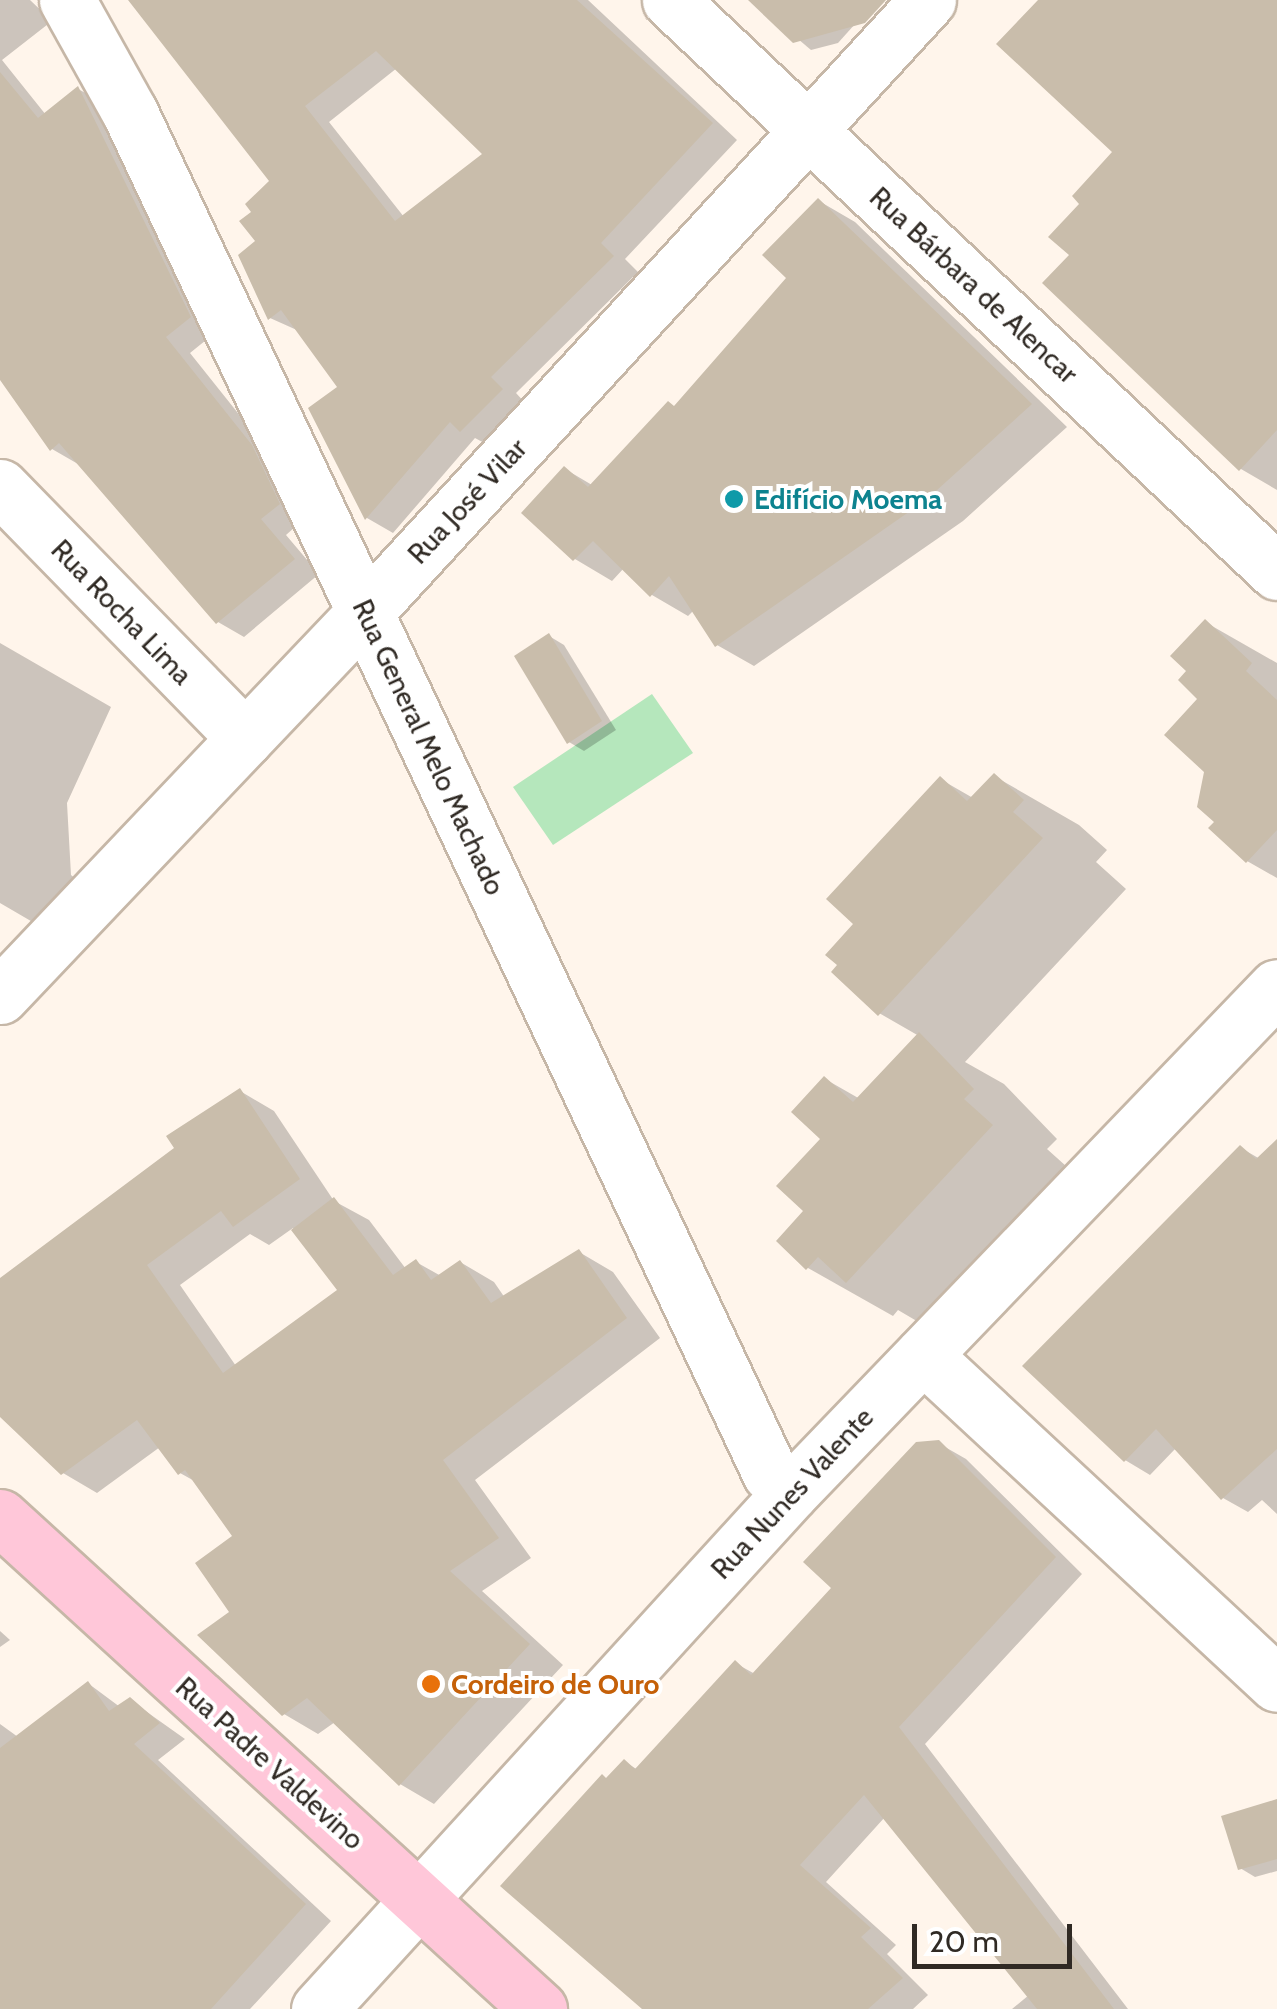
<!DOCTYPE html>
<html>
<head>
<meta charset="utf-8">
<style>
	body { margin:0 }
	#map { position:relative; width:1277px; height:2009px; overflow:hidden; background:#fff5eb; font-family:Cabin,sans-serif }
	div>[style] { position:absolute }
	[style*='--x'] { left:calc(var(--x)*1px); top:calc(var(--y)*1px); width:calc(var(--w)*1px); rotate:calc(var(--a)*1deg) }
	.green>* { inset:0; background:#b5e7bc }
	.shadow>* { inset:0; background:#0003 }
	.building>* { inset:0; background:#c9bdab }
	.roads { filter:drop-shadow(2px 0 #c6b7a7) drop-shadow(-2px 0 #c6b7a7) drop-shadow(0 2px #c6b7a7) drop-shadow(0 -2px #c6b7a7) }
	.minor>* { height:55px; margin:-27.5px; padding:0 27.5px; transform-origin:27.5px; border-radius:27.5px; background:#fff }
	.primary>* { height:55px; margin:-27.5px; padding:0 27.5px; transform-origin:27.5px; border-radius:27.5px; background:#ffc7d9 }
	.dots>* { width:28px; height:28px; translate:-50% -50%; box-sizing:border-box; border:5px solid #fff; border-radius:50% }
	span { translate:-50% -50%; white-space:nowrap; text-align:center; line-height:1.15; -webkit-text-stroke:8px #fff; paint-order:stroke }
	.street-label { font-size:28px; color:#302a24 }
	.culture-label { font-size:28px; color:#0d838f; font-weight:700 }
	.left { translate:0 -50%; text-align:left }
	.food-label { font-size:28px; color:#c56008; font-weight:700 }
	.scale { position:absolute; left:912px; top:1924px; width:160px; height:45px; box-sizing:border-box; border:5px solid #302a24; border-top:0; padding-left:12px; font-size:30px; line-height:35px; white-space:nowrap; color:#302a24; -webkit-text-stroke:8px #fff; paint-order:stroke }
</style>
</head>
<body>
<div id="map">
	<div class="green">
		<div style="clip-path:polygon(652px 694px,693px 753px,553px 845px,513px 787px)"></div>
	</div>
	<div class="shadow">
		<div style="clip-path:polygon(0 0,30px 0,52px 21px,2px 60px,46px 115px,78px 89px,104px 103px,216px 332px,190px 353px,277px 462px,304px 519px,286px 535px,319px 574px,244px 637px,218px 622px,78px 464px,52px 449px,0 376px)"></div>
		<div style="clip-path:polygon(evenodd,131px 0,588px 0,737px 140px,625px 259px,638px 272px,516px 393px,527px 405px,488px 445px,475px 438px,393px 533px,367px 518px,312px 408px,341px 387px,299px 331px,270px 318px,255px 213px,273px 181px,131px 0,397px 68px,486px 154px,404px 217px,329px 122px,397px 68px)"></div>
		<div style="clip-path:polygon(752px 0,870px 0,873px 4px,838px 43px,811px 50px)"></div>
		<div style="clip-path:polygon(1041px 0,1277px 0,1277px 490px,1241px 469px,1073px 255px,1082px 203px,1115px 152px)"></div>
		<div style="clip-path:polygon(819px 201px,855px 222px,1067px 427px,963px 521px,754px 666px,717px 645px,694px 610px,688px 616px,652px 595px,624px 568px,612px 581px,575px 559px,524px 513px,565px 469px,592px 485px,676px 408px,789px 278px)"></div>
		<div style="clip-path:polygon(1205px 622px,1277px 663px,1277px 878px,1247px 861px,1218px 822px,1201px 699px,1189px 671px)"></div>
		<div style="clip-path:polygon(549px 636px,564px 645px,616px 730px,584px 751px,569px 742px)"></div>
		<div style="clip-path:polygon(0 643px,111px 707px,67px 803px,71px 875px,91px 892px,48px 931px,0 903px)"></div>
		<div style="clip-path:polygon(994px 776px,1079px 825px,1107px 850px,1096px 862px,1126px 889px,965px 1062px,1004px 1084px,1057px 1139px,1047px 1149px,1076px 1175px,932px 1330px,898px 1310px,893px 1316px,808px 1268px,807px 1211px,824px 1139px,825px 1079px,860px 1099px,919px 1036px,879px 1013px,857px 924px,940px 779px,973px 798px)"></div>
		<div style="clip-path:polygon(evenodd,240px 1091px,274px 1111px,334px 1201px,369px 1220px,406px 1269px,416px 1262px,441px 1276px,460px 1262px,494px 1282px,505px 1298px,579px 1252px,613px 1272px,660px 1338px,475px 1480px,531px 1558px,482px 1591px,563px 1665px,434px 1804px,400px 1784px,335px 1722px,318px 1734px,284px 1714px,233px 1612px,236px 1537px,198px 1483px,180px 1473px,160px 1447px,97px 1493px,63px 1473px,0 1416px,0 1280px,178px 1148px,240px 1091px,293px 1228px,340px 1290px,236px 1366px,180px 1285px,250px 1234px,269px 1245px,293px 1228px)"></div>
		<div style="clip-path:polygon(1277px 1143px,1277px 1514px,1262px 1500px,1248px 1512px,1223px 1498px,1176px 1448px,1150px 1475px,1125px 1460px,1241px 1148px,1260px 1159px)"></div>
		<div style="clip-path:polygon(938px 1443px,966px 1459px,1082px 1574px,925px 1744px,1128px 2009px,1012px 2009px,1029px 1995px,885px 1817px,826px 1882px,896px 1945px,887px 1954px,928px 1995px,913px 2009px,643px 2009px,608px 1780px,625px 1762px,638px 1770px,735px 1663px,755px 1674px,835px 1588px)"></div>
		<div style="clip-path:polygon(0 1631px,10px 1640px,0 1647px)"></div>
		<div style="clip-path:polygon(89px 1684px,120px 1707px,130px 1700px,185px 1739px,158px 1760px,331px 1921px,250px 2009px,0 2009px,0 1724px,18px 1737px)"></div>
		<div style="clip-path:polygon(1277px 1802px,1277px 1871px,1255px 1877px,1240px 1868px)"></div>
	</div>
	<div class="building">
		<div style="clip-path:polygon(evenodd,128px 0,577px 0,713px 123px,601px 243px,614px 256px,491px 377px,503px 389px,460px 432px,450px 422px,365px 520px,308px 408px,337px 387px,281px 310px,268px 320px,238px 255px,255px 241px,239px 221px,251px 212px,245px 204px,269px 181px,128px 0,376px 51px,482px 154px,395px 221px,305px 106px,376px 51px)"></div>
		<div style="clip-path:polygon(748px 0,886px 0,865px 23px,793px 43px)"></div>
		<div style="clip-path:polygon(1038px 0,1277px 0,1277px 430px,1239px 471px,1042px 283px,1069px 255px,1048px 237px,1079px 204px,1072px 196px,1112px 152px,996px 44px)"></div>
		<div style="clip-path:polygon(0 72px,38px 118px,78px 86px,191px 317px,166px 337px,252px 445px,280px 504px,261px 519px,295px 559px,216px 624px,59px 443px,50px 451px,0 380px)"></div>
		<div style="clip-path:polygon(818px 198px,1032px 404px,926px 500px,715px 647px,669px 576px,650px 597px,593px 541px,573px 561px,521px 513px,564px 466px,588px 487px,668px 401px,674px 406px,786px 278px,762px 255px)"></div>
		<div style="clip-path:polygon(1205px 619px,1252px 663px,1246px 671px,1277px 700px,1277px 830px,1246px 863px,1208px 828px,1214px 822px,1197px 807px,1204px 772px,1164px 735px,1197px 699px,1178px 680px,1186px 671px,1170px 656px)"></div>
		<div style="clip-path:polygon(549px 633px,602px 721px,567px 744px,514px 656px)"></div>
		<div style="clip-path:polygon(994px 773px,1024px 800px,1013px 812px,1043px 838px,878px 1016px,831px 972px,837px 965px,825px 955px,853px 924px,826px 899px,940px 776px,967px 801px)"></div>
		<div style="clip-path:polygon(919px 1032px,974px 1089px,964px 1099px,993px 1125px,846px 1283px,818px 1257px,806px 1270px,776px 1241px,803px 1211px,776px 1186px,820px 1139px,791px 1112px,824px 1076px,853px 1102px)"></div>
		<div style="clip-path:polygon(240px 1088px,300px 1179px,233px 1227px,221px 1211px,147px 1265px,223px 1373px,337px 1290px,291px 1230px,334px 1197px,393px 1275px,416px 1259px,431px 1280px,460px 1260px,491px 1303px,579px 1249px,627px 1318px,443px 1460px,499px 1538px,450px 1571px,530px 1644px,399px 1786px,307px 1698px,282px 1716px,197px 1635px,229px 1612px,195px 1563px,232px 1536px,185px 1470px,178px 1475px,137px 1420px,61px 1475px,0 1417px,0 1278px,174px 1148px,166px 1136px)"></div>
		<div style="clip-path:polygon(1277px 1139px,1277px 1449px,1221px 1500px,1156px 1429px,1124px 1462px,1022px 1366px,1240px 1145px,1256px 1159px)"></div>
		<div style="clip-path:polygon(939px 1440px,1056px 1557px,899px 1727px,1114px 2009px,1037px 2009px,864px 1795px,800px 1865px,871px 1928px,861px 1937px,903px 1978px,868px 2009px,642px 2009px,500px 1886px,602px 1774px,606px 1778px,624px 1759px,635px 1769px,735px 1660px,751px 1675px,831px 1588px,803px 1562px,916px 1442px)"></div>
		<div style="clip-path:polygon(88px 1681px,109px 1711px,130px 1697px,160px 1723px,134px 1744px,306px 1904px,211px 2009px,0 2009px,0 1748px)"></div>
		<div style="clip-path:polygon(1277px 1799px,1277px 1859px,1238px 1870px,1221px 1816px)"></div>
	</div>
	<div class="roads">
		<div class="minor">
			<div style="--x:67;--y:0;--w:129;--a:60.9"></div>
			<div style="--x:130;--y:113;--w:1503;--a:64.8"></div>
			<div style="--x:770;--y:1473;--w:28;--a:45"></div>
			<div style="--x:670;--y:0;--w:834;--a:43.3"></div>
			<div style="--x:0;--y:487;--w:351;--a:45.7"></div>
			<div style="--x:0;--y:996;--w:531;--a:-46.45"></div>
			<div style="--x:366;--y:611;--w:830;--a:-47.39"></div>
			<div style="--x:923;--y:1355;--w:483;--a:42.9"></div>
			<div style="--x:319;--y:2009;--w:699;--a:-47.61"></div>
			<div style="--x:790;--y:1493;--w:702;--a:-46.1"></div>
		</div>
		<div class="primary">
			<div style="--x:0;--y:1517;--w:730;--a:42.39"></div>
		</div>
	</div>
	<div class="dots">
		<div style="left:734px;top:499px;background:#0f9aa8"></div>
		<div style="left:431px;top:1684px;background:#e8710a"></div>
	</div>
	<div class="street-label">
		<span style="left:974px;top:285px;rotate:43deg">Rua Bárbara de Alencar</span>
		<span style="left:467px;top:501px;rotate:-47deg">Rua José Vilar</span>
		<span style="left:122px;top:612px;rotate:46deg">Rua Rocha Lima</span>
		<span style="left:429px;top:747px;rotate:65deg">Rua General Melo Machado</span>
		<span style="left:792px;top:1493px;rotate:-47deg">Rua Nunes Valente</span>
		<span style="left:270px;top:1763px;rotate:42deg">Rua Padre Valdevino</span>
	</div>
	<div class="culture-label">
		<span class="left" style="left:754px;top:499px">Edifício Moema</span>
	</div>
	<div class="food-label">
		<span class="left" style="left:451px;top:1684px">Cordeiro de Ouro</span>
	</div>
	<div class="scale">20 m</div>
</div>
</body>
</html>
